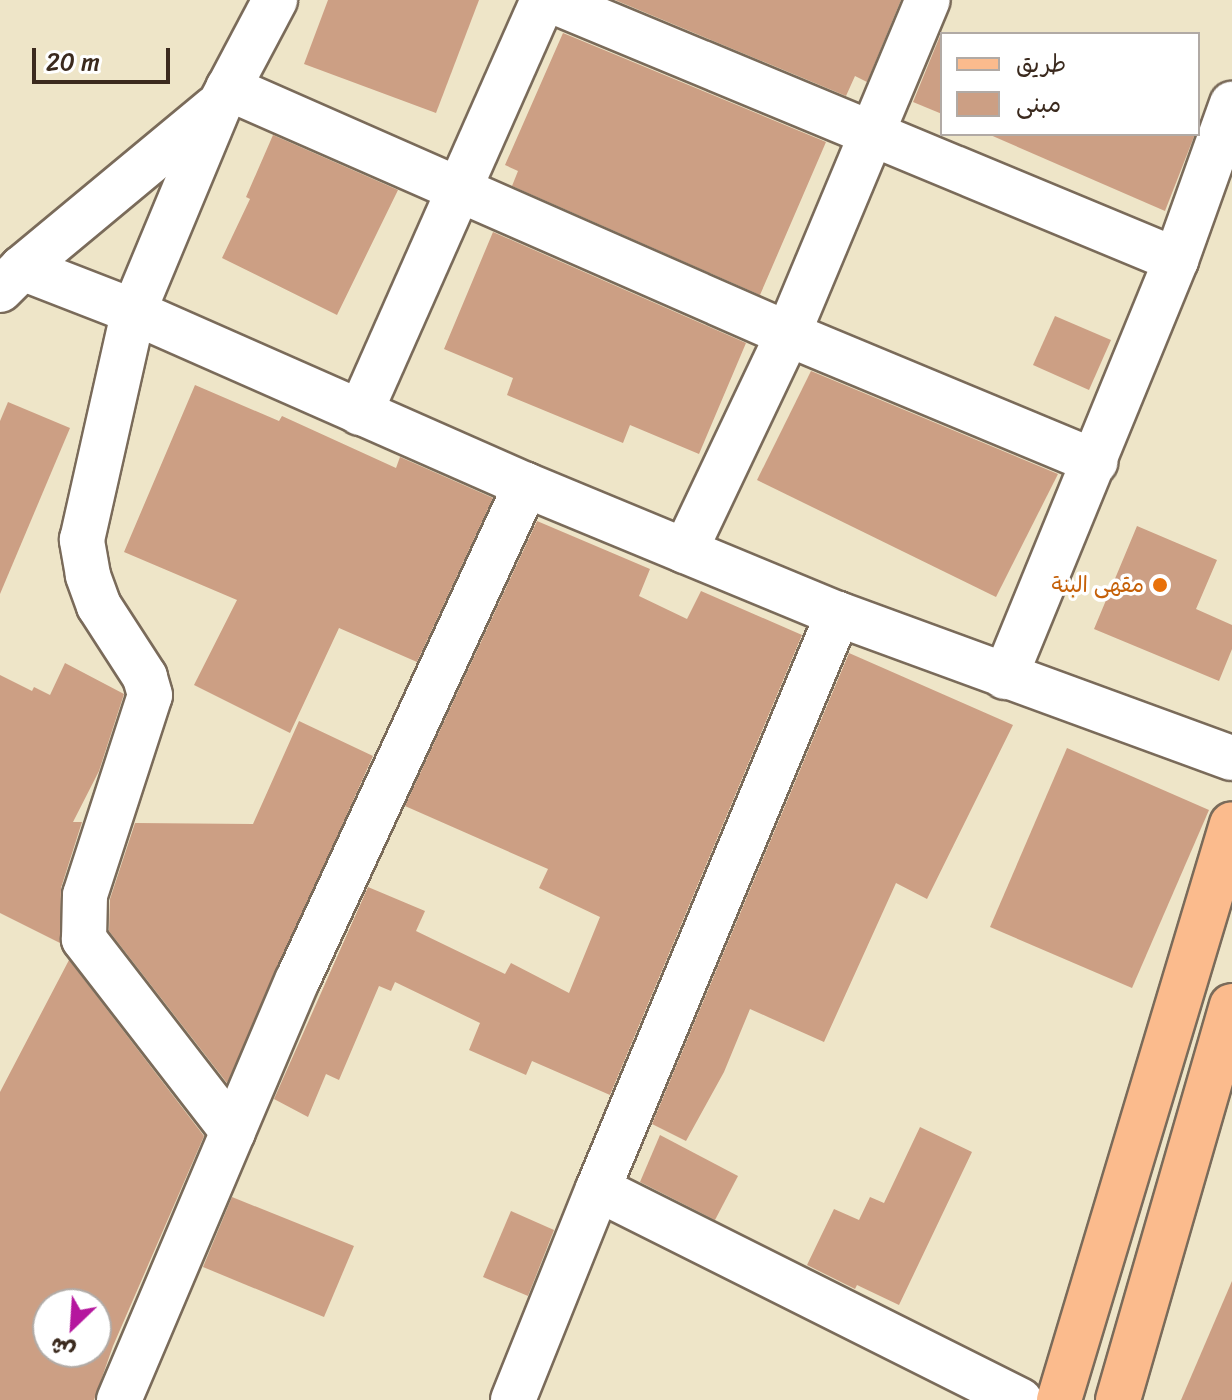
<!DOCTYPE html>
<html>
<head>
<meta charset="utf-8">
<style>
	body { margin:0 }
	#map { position:relative; width:1232px; height:1400px; overflow:hidden; background:#eee5c8; font-family:Sriracha,"Playpen Sans Arabic",sans-serif }
	div>[style] { position:absolute }
	[style*='--x'] { left:calc(var(--x)*1px); top:calc(var(--y)*1px); width:calc(var(--w)*1px); rotate:calc(var(--a)*1deg) }
	.building>* { inset:0; background:#cc9f84 }
	.roads { filter:drop-shadow(2px 0 #7a6b5a) drop-shadow(-2px 0 #7a6b5a) drop-shadow(0 2px #7a6b5a) drop-shadow(0 -2px #7a6b5a) }
	.minor>* { height:44px; margin:-22px; padding:0 22px; transform-origin:22px; border-radius:22px; background:#fff }
	.major>* { height:44px; margin:-22px; padding:0 22px; transform-origin:22px; border-radius:22px; background:#fbbb8d }
	.dots>* { width:22px; height:22px; translate:-50% -50%; box-sizing:border-box; border:4px solid #fff; border-radius:50% }
	span { translate:-50% -50%; white-space:nowrap; text-align:center; line-height:1.15; -webkit-text-stroke:7px #fff; paint-order:stroke }
	.food-label { font-size:22px; color:#c56008 }
	.right { translate:-100% -50%; text-align:right }
	.legend { position:absolute; left:940px; top:32px; width:260px; height:104px; box-sizing:border-box; background:#fff; border:2px solid #b1aaa5; margin:0; padding:10px 14px; list-style:none; font-size:24px; color:#3b2a1e }
	.legend li { display:flex; align-items:center; gap:16px; height:40px }
	.legend b { width:40px; border:2px solid #b1aaa5 }
	.north { position:absolute; left:32px; top:1288px; width:80px; height:80px; box-sizing:border-box; background:#fff; border:2px solid #b1aaa5; border-radius:50%; rotate:205deg; font-size:22px; font-weight:700; line-height:32px; text-align:center; color:#3b2a1e }
	.north::after { content:''; display:block; margin:auto; width:28px; height:36px; background:#b5179e; clip-path:polygon(50% 0,100% 100%,50% 72%,0 100%) }
	.scale { position:absolute; left:32px; top:48px; width:138px; height:36px; box-sizing:border-box; border:4px solid #3b2a1e; border-top:0; padding-left:10px; font-size:24px; line-height:28px; white-space:nowrap; color:#3b2a1e; -webkit-text-stroke:6px #fff; paint-order:stroke }
</style>
</head>
<body>
<div id="map">
	<div class="building">
		<div style="clip-path:polygon(328px 0,479px 0,436px 113px,304px 64px)"></div>
		<div style="clip-path:polygon(615px 0,901px 0,867px 82px,855px 76px,846px 96px)"></div>
		<div style="clip-path:polygon(942px 31px,942px 114px,913px 102px)"></div>
		<div style="clip-path:polygon(563px 33px,826px 142px,760px 295px,512px 186px,518px 171px,505px 165px)"></div>
		<div style="clip-path:polygon(988px 134px,1195px 134px,1165px 211px)"></div>
		<div style="clip-path:polygon(273px 135px,398px 190px,337px 315px,222px 258px,250px 199px,246px 197px)"></div>
		<div style="clip-path:polygon(493px 232px,746px 343px,699px 454px,630px 425px,623px 443px,507px 395px,513px 378px,444px 349px)"></div>
		<div style="clip-path:polygon(1055px 316px,1111px 340px,1089px 390px,1033px 365px)"></div>
		<div style="clip-path:polygon(811px 371px,1058px 474px,996px 597px,757px 480px)"></div>
		<div style="clip-path:polygon(195px 385px,279px 421px,282px 416px,396px 468px,400px 457px,493px 498px,417px 662px,339px 628px,290px 733px,194px 685px,237px 600px,124px 552px)"></div>
		<div style="clip-path:polygon(8px 402px,70px 428px,0 594px,0 421px)"></div>
		<div style="clip-path:polygon(537px 521px,650px 569px,639px 596px,687px 619px,701px 591px,802px 635px,610px 1095px,532px 1061px,526px 1075px,469px 1050px,480px 1023px,395px 982px,391px 991px,379px 986px,339px 1080px,326px 1074px,308px 1117px,274px 1099px,368px 887px,425px 911px,416px 931px,505px 974px,511px 963px,569px 993px,600px 917px,539px 888px,548px 869px,405px 806px)"></div>
		<div style="clip-path:polygon(1137px 526px,1217px 560px,1196px 609px,1232px 625px,1232px 649px,1219px 681px,1094px 629px)"></div>
		<div style="clip-path:polygon(849px 653px,1013px 725px,927px 899px,896px 883px,824px 1042px,750px 1009px,724px 1072px,686px 1141px,652px 1124px)"></div>
		<div style="clip-path:polygon(65px 663px,124px 694px,99px 771px,73px 822px,82px 822px,61px 888px,60px 943px,0 913px,0 675px,32px 691px,34px 687px,50px 695px)"></div>
		<div style="clip-path:polygon(299px 721px,373px 756px,227px 1083px,109px 931px,110px 899px,135px 823px,253px 824px)"></div>
		<div style="clip-path:polygon(1067px 748px,1209px 810px,1132px 988px,990px 927px)"></div>
		<div style="clip-path:polygon(evenodd,69px 960px,204px 1136px,113px 1346px,94px 1400px,0 1400px,0 1092px,69px 960px,48px 1304px,96px 1304px,96px 1352px,48px 1352px,48px 1304px)"></div>
		<div style="clip-path:polygon(920px 1127px,972px 1152px,899px 1305px,857px 1285px,855px 1289px,807px 1265px,834px 1209px,859px 1220px,870px 1197px,884px 1203px)"></div>
		<div style="clip-path:polygon(660px 1135px,738px 1176px,715px 1220px,640px 1182px)"></div>
		<div style="clip-path:polygon(232px 1197px,354px 1246px,324px 1317px,203px 1267px)"></div>
		<div style="clip-path:polygon(511px 1211px,554px 1230px,528px 1296px,483px 1277px)"></div>
		<div style="clip-path:polygon(1232px 1281px,1232px 1400px,1181px 1400px)"></div>
	</div>
	<div class="roads">
		<div class="minor">
			<div style="--x:550;--y:0;--w:678;--a:22.55"></div>
			<div style="--x:228;--y:88;--w:612;--a:23.72"></div>
			<div style="--x:788;--y:334;--w:333;--a:22.6"></div>
			<div style="--x:22;--y:268;--w:251;--a:-39.7"></div>
			<div style="--x:0;--y:290;--w:31;--a:-45"></div>
			<div style="--x:22;--y:268;--w:105;--a:21.2"></div>
			<div style="--x:120;--y:306;--w:444;--a:23.8"></div>
			<div style="--x:526;--y:485;--w:338;--a:22.5"></div>
			<div style="--x:838;--y:614;--w:419;--a:20.1"></div>
			<div style="--x:360;--y:413;--w:452;--a:-66.1"></div>
			<div style="--x:685;--y:551;--w:240;--a:-64.6"></div>
			<div style="--x:788;--y:334;--w:362;--a:-67.3"></div>
			<div style="--x:838;--y:614;--w:623;--a:112.66"></div>
			<div style="--x:598;--y:1189;--w:472;--a:26.6"></div>
			<div style="--x:1005;--y:677;--w:451;--a:-67.7"></div>
			<div style="--x:1176;--y:260;--w:166;--a:-70.3"></div>
			<div style="--x:233;--y:1132;--w:244;--a:-127.7"></div>
			<div style="--x:84;--y:939;--w:44;--a:-88.7"></div>
			<div style="--x:85;--y:895;--w:210;--a:-72"></div>
			<div style="--x:150;--y:695;--w:19;--a:-106"></div>
			<div style="--x:145;--y:677;--w:85;--a:-122.9"></div>
			<div style="--x:99;--y:606;--w:33;--a:-110"></div>
			<div style="--x:88;--y:575;--w:36;--a:-100"></div>
			<div style="--x:82;--y:540;--w:233;--a:-77.3"></div>
			<div style="--x:133;--y:313;--w:226;--a:-67.4"></div>
			<div style="--x:220;--y:104;--w:118;--a:-62.1"></div>
			<div style="--x:119;--y:1400;--w:457;--a:-67"></div>
			<div style="--x:298;--y:979;--w:544;--a:-65.22"></div>
			<div style="--x:513;--y:1400;--w:227;--a:-68.1"></div>
		</div>
		<div class="major">
			<div style="--x:1059;--y:1400;--w:601;--a:-73.28"></div>
			<div style="--x:1118;--y:1400;--w:410;--a:-73.9"></div>
		</div>
	</div>
	<div class="dots">
		<div style="left:1160px;top:585px;background:#e8710a"></div>
	</div>
	<div class="food-label">
		<span class="right" style="left:1144px;top:585px">مقهى البنة</span>
	</div>
	<ul class="legend">
	<li><b style="height:10px;background:#fbbb8d"></b>طريق</li>
	<li><b style="height:22px;background:#cc9f84"></b>مبنى</li>
	</ul>
	<div class="north">ش</div>
	<div class="scale">20 m</div>
</div>
</body>
</html>
